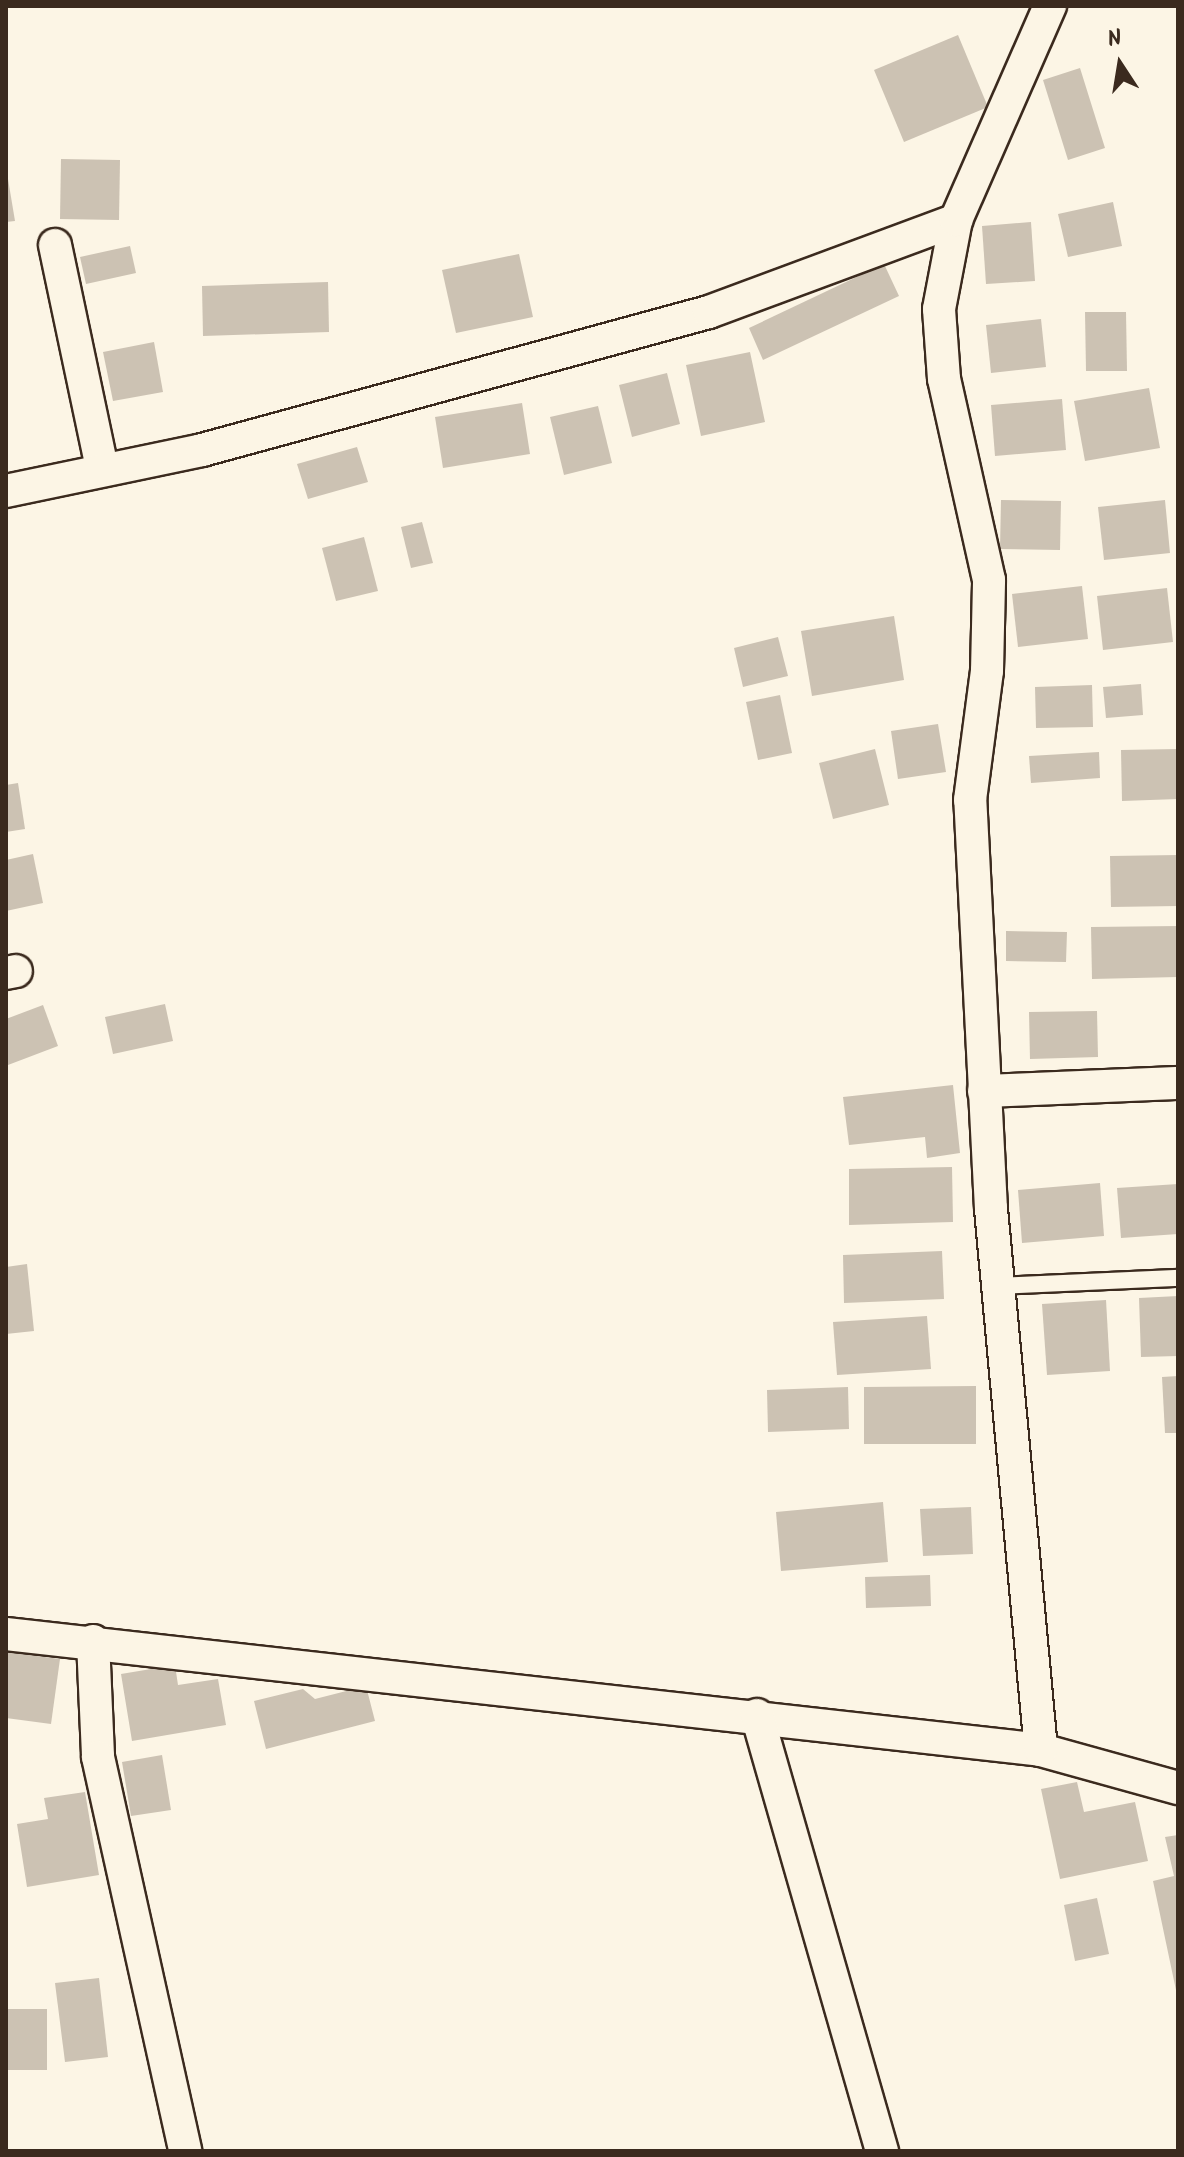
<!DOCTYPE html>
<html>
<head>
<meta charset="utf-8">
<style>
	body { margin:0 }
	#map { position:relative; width:1184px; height:2157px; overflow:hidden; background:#fcf5e5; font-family:Kalam,sans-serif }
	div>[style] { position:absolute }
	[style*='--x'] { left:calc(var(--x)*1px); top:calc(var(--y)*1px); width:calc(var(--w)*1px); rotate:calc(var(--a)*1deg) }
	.building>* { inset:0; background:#ccc2b3 }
	.roads { filter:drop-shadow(2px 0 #3b2a1e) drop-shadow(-2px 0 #3b2a1e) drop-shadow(0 2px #3b2a1e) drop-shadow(0 -2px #3b2a1e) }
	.service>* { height:16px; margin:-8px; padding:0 8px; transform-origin:8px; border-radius:8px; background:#fcf5e5 }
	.minor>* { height:32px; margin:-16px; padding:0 16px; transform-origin:16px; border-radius:16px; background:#fcf5e5 }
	span { translate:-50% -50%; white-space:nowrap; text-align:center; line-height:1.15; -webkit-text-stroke:8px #fcf5e5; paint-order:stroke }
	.frame { position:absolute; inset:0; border:8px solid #3b2a1e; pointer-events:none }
	.north { position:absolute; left:1080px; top:24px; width:80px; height:80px; -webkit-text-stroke:6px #fcf5e5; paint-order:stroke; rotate:348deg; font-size:22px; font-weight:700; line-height:32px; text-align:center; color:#3b2a1e }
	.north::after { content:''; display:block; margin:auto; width:28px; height:36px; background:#3b2a1e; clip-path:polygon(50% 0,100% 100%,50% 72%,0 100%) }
</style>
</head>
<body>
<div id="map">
	<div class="building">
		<div style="clip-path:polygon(958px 35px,988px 107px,904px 142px,874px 70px)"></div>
		<div style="clip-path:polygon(1080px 68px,1105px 148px,1068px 160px,1043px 80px)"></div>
		<div style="clip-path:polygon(61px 159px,120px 160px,119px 220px,60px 219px)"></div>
		<div style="clip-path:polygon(6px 167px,15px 221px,6px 222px)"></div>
		<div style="clip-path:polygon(1113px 202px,1122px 246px,1068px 257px,1058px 214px)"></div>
		<div style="clip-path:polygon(1031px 222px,1035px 281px,986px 284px,982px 226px)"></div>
		<div style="clip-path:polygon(130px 246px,136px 273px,86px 284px,80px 257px)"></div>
		<div style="clip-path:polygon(519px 254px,533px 317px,456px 333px,442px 270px)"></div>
		<div style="clip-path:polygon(884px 264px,899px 296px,763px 360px,749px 328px)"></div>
		<div style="clip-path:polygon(328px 282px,329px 332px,203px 336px,202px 286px)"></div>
		<div style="clip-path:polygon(1085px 312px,1126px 312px,1127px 371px,1086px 371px)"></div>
		<div style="clip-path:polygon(1041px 319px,1046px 367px,991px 373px,986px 325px)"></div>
		<div style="clip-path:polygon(154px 342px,163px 392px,113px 401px,103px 352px)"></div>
		<div style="clip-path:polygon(750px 352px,765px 422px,701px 436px,686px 365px)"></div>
		<div style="clip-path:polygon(667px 373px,680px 424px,632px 437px,619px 385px)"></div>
		<div style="clip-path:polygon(1149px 388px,1160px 448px,1085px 461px,1074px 401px)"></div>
		<div style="clip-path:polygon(1062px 399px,1066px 450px,995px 456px,991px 405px)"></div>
		<div style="clip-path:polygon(522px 403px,530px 454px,443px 468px,435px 417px)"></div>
		<div style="clip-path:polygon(598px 406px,612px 463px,564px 475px,550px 417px)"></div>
		<div style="clip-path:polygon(357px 447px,368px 482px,308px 499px,297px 464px)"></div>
		<div style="clip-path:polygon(1001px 500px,1061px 501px,1060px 550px,1000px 549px)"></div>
		<div style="clip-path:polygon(1165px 500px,1170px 553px,1104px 560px,1098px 507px)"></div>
		<div style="clip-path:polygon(422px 522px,433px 563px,411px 568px,401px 527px)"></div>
		<div style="clip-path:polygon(364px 537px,378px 591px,336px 601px,322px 548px)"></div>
		<div style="clip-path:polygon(1082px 586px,1088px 639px,1018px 647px,1012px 594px)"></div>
		<div style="clip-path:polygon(1167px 588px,1173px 642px,1103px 650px,1097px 596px)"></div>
		<div style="clip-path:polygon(894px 616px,904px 680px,812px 696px,801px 631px)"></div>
		<div style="clip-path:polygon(778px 637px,788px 676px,743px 687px,734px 648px)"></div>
		<div style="clip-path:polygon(1141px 684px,1143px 715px,1106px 718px,1103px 687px)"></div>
		<div style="clip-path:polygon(1092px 685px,1093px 727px,1036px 728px,1035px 687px)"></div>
		<div style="clip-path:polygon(780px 695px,792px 753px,758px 760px,746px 702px)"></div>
		<div style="clip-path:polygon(938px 724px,946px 772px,898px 779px,891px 731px)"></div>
		<div style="clip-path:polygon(875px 749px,889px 805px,833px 819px,819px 763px)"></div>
		<div style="clip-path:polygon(1178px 749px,1178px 799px,1122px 801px,1121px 750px)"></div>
		<div style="clip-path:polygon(1099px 752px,1100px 778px,1031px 783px,1029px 756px)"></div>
		<div style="clip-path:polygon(18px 783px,25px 829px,6px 832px,6px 785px)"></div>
		<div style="clip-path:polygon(33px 854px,43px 903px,6px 911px,6px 860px)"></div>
		<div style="clip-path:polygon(1178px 855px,1178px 906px,1111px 907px,1110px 856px)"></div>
		<div style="clip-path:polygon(1178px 926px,1178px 977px,1092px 979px,1091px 927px)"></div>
		<div style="clip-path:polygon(1006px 931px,1067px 932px,1066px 962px,1006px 961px)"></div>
		<div style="clip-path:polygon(165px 1004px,173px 1041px,113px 1054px,105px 1017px)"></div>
		<div style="clip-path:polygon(43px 1005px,58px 1046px,8px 1065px,6px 1019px)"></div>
		<div style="clip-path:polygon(1097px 1011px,1098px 1057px,1030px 1059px,1029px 1012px)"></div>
		<div style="clip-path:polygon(953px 1085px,960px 1153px,927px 1158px,925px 1137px,849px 1145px,843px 1097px)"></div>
		<div style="clip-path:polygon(952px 1167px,953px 1222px,849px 1225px,849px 1169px)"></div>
		<div style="clip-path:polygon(1100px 1183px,1104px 1236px,1022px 1243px,1018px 1190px)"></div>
		<div style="clip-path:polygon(1178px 1184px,1178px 1234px,1121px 1238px,1117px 1188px)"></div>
		<div style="clip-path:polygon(942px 1251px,944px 1299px,844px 1303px,843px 1255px)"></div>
		<div style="clip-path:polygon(27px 1264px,34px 1331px,6px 1334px,6px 1267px)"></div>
		<div style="clip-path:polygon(1178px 1296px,1178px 1356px,1141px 1357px,1139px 1298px)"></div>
		<div style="clip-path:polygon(1106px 1300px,1110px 1371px,1047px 1375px,1042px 1304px)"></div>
		<div style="clip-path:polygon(927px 1316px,931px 1369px,837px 1375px,833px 1322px)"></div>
		<div style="clip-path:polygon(1178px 1376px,1178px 1433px,1165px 1433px,1162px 1377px)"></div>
		<div style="clip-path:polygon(976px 1386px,976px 1444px,864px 1444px,864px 1387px)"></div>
		<div style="clip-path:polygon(848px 1387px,849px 1429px,768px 1432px,767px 1390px)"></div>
		<div style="clip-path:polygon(883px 1502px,888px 1562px,781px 1571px,776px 1512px)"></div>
		<div style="clip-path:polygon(971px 1507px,973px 1554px,923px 1556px,920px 1509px)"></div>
		<div style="clip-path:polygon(930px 1575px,931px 1606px,866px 1608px,865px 1577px)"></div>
		<div style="clip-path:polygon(6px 1652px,60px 1659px,51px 1724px,6px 1718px)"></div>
		<div style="clip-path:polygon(175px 1665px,178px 1685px,218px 1679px,226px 1725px,132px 1741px,121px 1674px)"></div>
		<div style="clip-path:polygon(366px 1686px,375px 1721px,266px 1749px,254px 1701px,303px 1689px,315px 1699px)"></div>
		<div style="clip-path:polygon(162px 1755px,171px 1810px,131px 1816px,122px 1762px)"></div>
		<div style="clip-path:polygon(1077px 1782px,1084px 1812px,1135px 1802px,1148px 1861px,1060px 1879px,1041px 1789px)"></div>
		<div style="clip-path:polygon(85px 1792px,99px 1875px,27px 1887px,17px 1824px,48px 1819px,44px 1798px)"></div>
		<div style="clip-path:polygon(1178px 1835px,1178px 1995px,1177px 1995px,1153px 1881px,1174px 1876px,1165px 1837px)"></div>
		<div style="clip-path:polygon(1097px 1898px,1109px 1954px,1075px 1961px,1064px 1905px)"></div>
		<div style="clip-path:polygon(99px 1978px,108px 2057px,65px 2062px,55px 1983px)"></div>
		<div style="clip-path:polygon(6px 2009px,47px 2009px,47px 2070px,6px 2070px)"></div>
	</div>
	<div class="roads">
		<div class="service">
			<div style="--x:999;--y:1286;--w:179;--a:-2.6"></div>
		</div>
		<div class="minor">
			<div style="--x:55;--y:245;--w:228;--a:78.1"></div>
			<div style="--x:6;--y:491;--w:200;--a:-11.8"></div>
			<div style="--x:202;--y:450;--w:525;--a:-15.23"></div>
			<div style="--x:709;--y:312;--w:264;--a:-20.4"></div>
			<div style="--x:6;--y:973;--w:10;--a:-11"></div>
			<div style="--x:984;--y:1091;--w:194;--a:-2.4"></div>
			<div style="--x:6;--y:1634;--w:1041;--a:6.39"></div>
			<div style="--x:1041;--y:1750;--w:142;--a:15.5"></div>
			<div style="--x:93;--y:1641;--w:116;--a:87.5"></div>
			<div style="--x:98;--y:1757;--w:403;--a:77.5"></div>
			<div style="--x:757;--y:1715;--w:454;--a:74"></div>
			<div style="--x:1041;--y:1750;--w:543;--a:-95.28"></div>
			<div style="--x:991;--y:1209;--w:410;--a:-92.9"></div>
			<div style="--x:970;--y:800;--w:130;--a:-82.5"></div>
			<div style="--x:987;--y:671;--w:91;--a:-88.7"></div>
			<div style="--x:989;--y:580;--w:206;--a:-102.6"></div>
			<div style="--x:944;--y:379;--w:70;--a:-94.1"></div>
			<div style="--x:939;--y:309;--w:91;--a:-79.2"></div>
			<div style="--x:956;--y:220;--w:234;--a:-66.3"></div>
		</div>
	</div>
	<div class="frame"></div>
	<div class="north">N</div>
</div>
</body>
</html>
